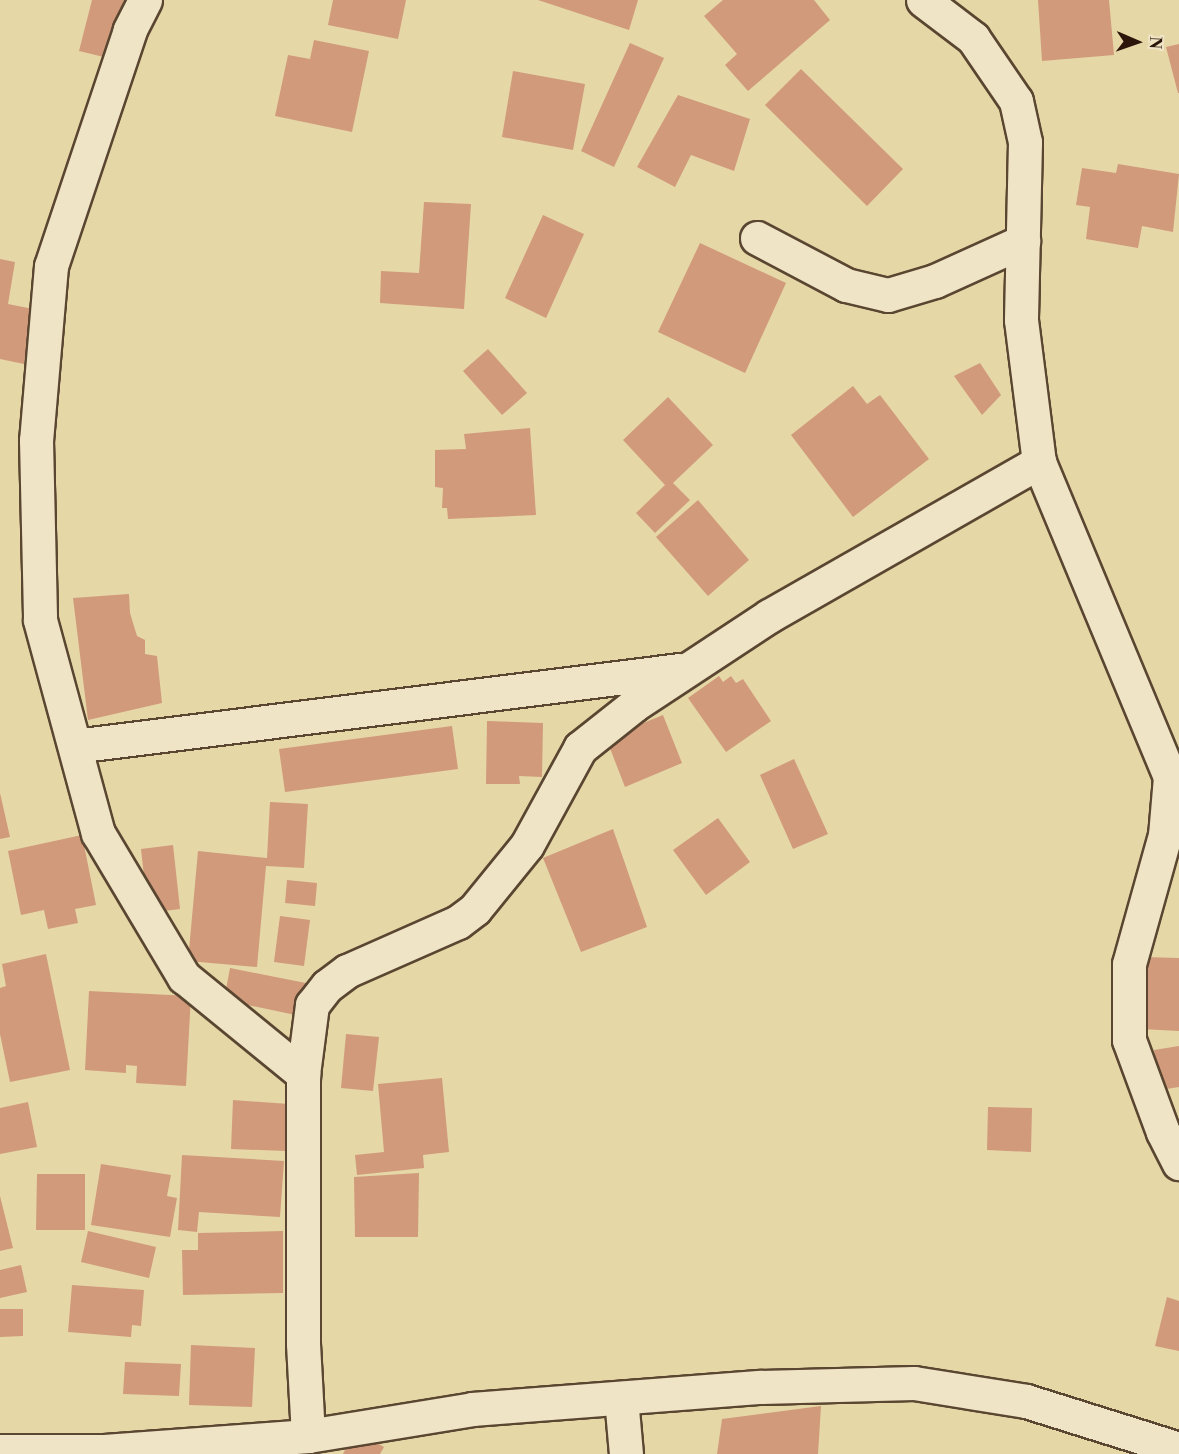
<!DOCTYPE html>
<html>
<head>
<meta charset="utf-8">
<style>
	body { margin:0 }
	#map { position:relative; width:1179px; height:1454px; overflow:hidden; background:#e6d7a7; font-family:"Libre Bodoni",serif }
	div>[style] { position:absolute }
	[style*='--x'] { left:calc(var(--x)*1px); top:calc(var(--y)*1px); width:calc(var(--w)*1px); rotate:calc(var(--a)*1deg) }
	.building>* { inset:0; background:#d19a7b }
	.roads { filter:drop-shadow(2px 0 #5a4631) drop-shadow(-2px 0 #5a4631) drop-shadow(0 2px #5a4631) drop-shadow(0 -2px #5a4631) }
	.minor>* { height:33px; margin:-16.5px; padding:0 16.5px; transform-origin:16.5px; border-radius:16.5px; background:#efe5c6 }
	span { translate:-50% -50%; white-space:nowrap; text-align:center; line-height:1.15; -webkit-text-stroke:6px #efe5c6; paint-order:stroke }
	.north { position:absolute; left:1107px; top:12px; width:60px; height:60px; -webkit-text-stroke:4px #efe5c6; paint-order:stroke; rotate:92deg; font-size:16px; font-weight:700; line-height:24px; text-align:center; color:#2c150a }
	.north::after { content:''; display:block; margin:auto; width:21px; height:27px; background:#2c150a; clip-path:polygon(50% 0,100% 100%,50% 72%,0 100%) }
</style>
</head>
<body>
<div id="map">
	<div class="building">
		<div style="clip-path:polygon(92px 0,124px 0,108px 58px,79px 51px)"></div>
		<div style="clip-path:polygon(333px 0,406px 0,398px 39px,328px 25px)"></div>
		<div style="clip-path:polygon(538px 0,638px 0,629px 30px)"></div>
		<div style="clip-path:polygon(723px 0,814px 0,830px 20px,748px 91px,725px 65px,737px 54px,704px 16px)"></div>
		<div style="clip-path:polygon(1038px 0,1109px 0,1114px 55px,1042px 61px)"></div>
		<div style="clip-path:polygon(314px 40px,369px 51px,352px 132px,275px 116px,288px 55px,310px 59px)"></div>
		<div style="clip-path:polygon(630px 43px,664px 58px,614px 167px,581px 151px)"></div>
		<div style="clip-path:polygon(1179px 44px,1179px 93px,1178px 93px,1166px 47px)"></div>
		<div style="clip-path:polygon(801px 69px,903px 169px,867px 206px,765px 105px)"></div>
		<div style="clip-path:polygon(513px 71px,585px 84px,573px 150px,502px 137px)"></div>
		<div style="clip-path:polygon(678px 95px,750px 119px,734px 171px,691px 155px,675px 187px,637px 167px)"></div>
		<div style="clip-path:polygon(1118px 164px,1179px 174px,1173px 232px,1142px 226px,1138px 248px,1086px 239px,1090px 207px,1076px 205px,1082px 168px,1116px 173px)"></div>
		<div style="clip-path:polygon(424px 202px,471px 204px,464px 309px,380px 303px,381px 271px,419px 273px)"></div>
		<div style="clip-path:polygon(543px 215px,584px 234px,546px 318px,505px 298px)"></div>
		<div style="clip-path:polygon(700px 243px,786px 283px,745px 373px,658px 332px)"></div>
		<div style="clip-path:polygon(0 259px,15px 262px,8px 304px,33px 309px,24px 364px,0 359px)"></div>
		<div style="clip-path:polygon(488px 349px,527px 393px,502px 415px,463px 371px)"></div>
		<div style="clip-path:polygon(980px 363px,1001px 395px,982px 415px,954px 376px)"></div>
		<div style="clip-path:polygon(853px 386px,867px 404px,880px 395px,929px 459px,853px 517px,791px 435px)"></div>
		<div style="clip-path:polygon(668px 397px,713px 445px,673px 483px,690px 500px,655px 533px,636px 513px,665px 485px,623px 440px)"></div>
		<div style="clip-path:polygon(530px 428px,536px 515px,448px 519px,447px 508px,442px 508px,443px 488px,435px 487px,435px 450px,466px 449px,464px 434px)"></div>
		<div style="clip-path:polygon(698px 500px,749px 560px,708px 596px,656px 537px)"></div>
		<div style="clip-path:polygon(129px 594px,130px 613px,137px 636px,145px 640px,145px 654px,157px 656px,162px 703px,88px 720px,73px 598px)"></div>
		<div style="clip-path:polygon(719px 676px,723px 682px,731px 676px,736px 683px,743px 679px,771px 721px,726px 752px,688px 698px)"></div>
		<div style="clip-path:polygon(663px 715px,682px 763px,625px 787px,606px 738px)"></div>
		<div style="clip-path:polygon(487px 721px,543px 723px,542px 777px,519px 776px,520px 784px,486px 784px)"></div>
		<div style="clip-path:polygon(452px 726px,458px 769px,285px 792px,279px 749px)"></div>
		<div style="clip-path:polygon(794px 759px,828px 834px,793px 849px,760px 775px)"></div>
		<div style="clip-path:polygon(0 793px,10px 837px,0 839px)"></div>
		<div style="clip-path:polygon(270px 802px,308px 804px,304px 868px,266px 866px,257px 967px,188px 961px,198px 851px,267px 858px)"></div>
		<div style="clip-path:polygon(718px 818px,750px 862px,706px 895px,673px 850px)"></div>
		<div style="clip-path:polygon(613px 829px,647px 927px,581px 952px,543px 858px)"></div>
		<div style="clip-path:polygon(82px 835px,96px 905px,75px 909px,78px 923px,48px 929px,44px 910px,21px 915px,8px 851px)"></div>
		<div style="clip-path:polygon(173px 845px,180px 909px,148px 913px,141px 849px)"></div>
		<div style="clip-path:polygon(287px 880px,317px 883px,315px 906px,285px 903px)"></div>
		<div style="clip-path:polygon(280px 916px,310px 920px,304px 966px,274px 962px)"></div>
		<div style="clip-path:polygon(46px 954px,70px 1070px,10px 1082px,0 1034px,0 988px,6px 986px,2px 964px)"></div>
		<div style="clip-path:polygon(1144px 957px,1179px 958px,1179px 1031px,1141px 1029px)"></div>
		<div style="clip-path:polygon(230px 968px,311px 984px,305px 1017px,224px 1000px)"></div>
		<div style="clip-path:polygon(89px 991px,191px 996px,186px 1086px,136px 1083px,137px 1066px,126px 1065px,126px 1073px,85px 1070px)"></div>
		<div style="clip-path:polygon(346px 1034px,379px 1037px,373px 1091px,341px 1088px)"></div>
		<div style="clip-path:polygon(1179px 1046px,1179px 1087px,1160px 1090px,1154px 1050px)"></div>
		<div style="clip-path:polygon(442px 1078px,449px 1152px,423px 1155px,424px 1168px,357px 1175px,355px 1155px,384px 1152px,378px 1084px)"></div>
		<div style="clip-path:polygon(233px 1100px,289px 1104px,286px 1151px,231px 1149px)"></div>
		<div style="clip-path:polygon(28px 1102px,37px 1147px,0 1154px,0 1108px)"></div>
		<div style="clip-path:polygon(988px 1107px,1032px 1108px,1031px 1152px,987px 1150px)"></div>
		<div style="clip-path:polygon(182px 1155px,284px 1161px,280px 1217px,199px 1212px,197px 1232px,178px 1230px)"></div>
		<div style="clip-path:polygon(101px 1164px,171px 1175px,167px 1196px,177px 1198px,170px 1237px,91px 1225px)"></div>
		<div style="clip-path:polygon(419px 1173px,418px 1237px,355px 1237px,354px 1177px)"></div>
		<div style="clip-path:polygon(37px 1174px,85px 1174px,85px 1230px,36px 1230px)"></div>
		<div style="clip-path:polygon(0 1196px,13px 1248px,0 1251px)"></div>
		<div style="clip-path:polygon(88px 1231px,156px 1247px,149px 1278px,81px 1262px)"></div>
		<div style="clip-path:polygon(283px 1231px,283px 1293px,183px 1295px,182px 1250px,198px 1250px,198px 1233px)"></div>
		<div style="clip-path:polygon(21px 1265px,27px 1292px,0 1298px,0 1270px)"></div>
		<div style="clip-path:polygon(72px 1285px,144px 1290px,141px 1326px,132px 1325px,131px 1337px,68px 1332px)"></div>
		<div style="clip-path:polygon(1167px 1297px,1179px 1301px,1179px 1351px,1155px 1346px)"></div>
		<div style="clip-path:polygon(0 1309px,23px 1309px,23px 1336px,0 1337px)"></div>
		<div style="clip-path:polygon(191px 1345px,255px 1348px,252px 1407px,189px 1405px)"></div>
		<div style="clip-path:polygon(125px 1362px,181px 1364px,179px 1396px,123px 1394px)"></div>
		<div style="clip-path:polygon(821px 1406px,818px 1454px,717px 1454px,722px 1419px)"></div>
		<div style="clip-path:polygon(355px 1431px,384px 1447px,380px 1454px,343px 1454px)"></div>
	</div>
	<div class="roads">
		<div class="minor">
			<div style="--x:145;--y:0;--w:34;--a:117"></div>
			<div style="--x:130;--y:30;--w:249;--a:108.5"></div>
			<div style="--x:51;--y:266;--w:175;--a:94.9"></div>
			<div style="--x:36;--y:440;--w:180;--a:88.7"></div>
			<div style="--x:40;--y:620;--w:221;--a:74.8"></div>
			<div style="--x:98;--y:833;--w:168;--a:59.2"></div>
			<div style="--x:184;--y:977;--w:154;--a:39.2"></div>
			<div style="--x:923;--y:0;--w:63;--a:37.2"></div>
			<div style="--x:973;--y:38;--w:76;--a:55.7"></div>
			<div style="--x:1016;--y:101;--w:42;--a:77.6"></div>
			<div style="--x:1025;--y:142;--w:178;--a:91.3"></div>
			<div style="--x:1021;--y:320;--w:143;--a:82.8"></div>
			<div style="--x:1039;--y:462;--w:341;--a:67.4"></div>
			<div style="--x:1170;--y:777;--w:58;--a:94.9"></div>
			<div style="--x:1165;--y:835;--w:134;--a:105.6"></div>
			<div style="--x:1129;--y:964;--w:76;--a:90"></div>
			<div style="--x:1129;--y:1040;--w:98;--a:69.7"></div>
			<div style="--x:1163;--y:1132;--w:35;--a:63"></div>
			<div style="--x:757;--y:238;--w:101;--a:27.8"></div>
			<div style="--x:846;--y:285;--w:43;--a:13.4"></div>
			<div style="--x:888;--y:295;--w:49;--a:-16.6"></div>
			<div style="--x:935;--y:281;--w:97;--a:-24.4"></div>
			<div style="--x:75;--y:746;--w:610;--a:-7.16"></div>
			<div style="--x:621;--y:1398;--w:56;--a:84.9"></div>
			<div style="--x:308;--y:1436;--w:93;--a:-93.1"></div>
			<div style="--x:303;--y:1343;--w:269;--a:-90"></div>
			<div style="--x:303;--y:1074;--w:70;--a:-82.6"></div>
			<div style="--x:312;--y:1005;--w:24;--a:-52"></div>
			<div style="--x:327;--y:986;--w:25;--a:-37"></div>
			<div style="--x:347;--y:971;--w:121;--a:-23.8"></div>
			<div style="--x:458;--y:922;--w:21;--a:-37"></div>
			<div style="--x:475;--y:909;--w:82;--a:-50.9"></div>
			<div style="--x:527;--y:845;--w:111;--a:-61.3"></div>
			<div style="--x:580;--y:748;--w:69;--a:-38.5"></div>
			<div style="--x:634;--y:705;--w:162;--a:-33.4"></div>
			<div style="--x:769;--y:616;--w:311;--a:-29.7"></div>
			<div style="--x:0;--y:1451;--w:104;--a:0"></div>
			<div style="--x:104;--y:1451;--w:205;--a:-4.2"></div>
			<div style="--x:308;--y:1436;--w:166;--a:-9.3"></div>
			<div style="--x:472;--y:1409;--w:290;--a:-4.4"></div>
			<div style="--x:761;--y:1387;--w:153;--a:-1.5"></div>
			<div style="--x:914;--y:1383;--w:113;--a:9.1"></div>
			<div style="--x:1026;--y:1401;--w:160;--a:17.4"></div>
		</div>
	</div>
	<div class="north">N</div>
</div>
</body>
</html>
